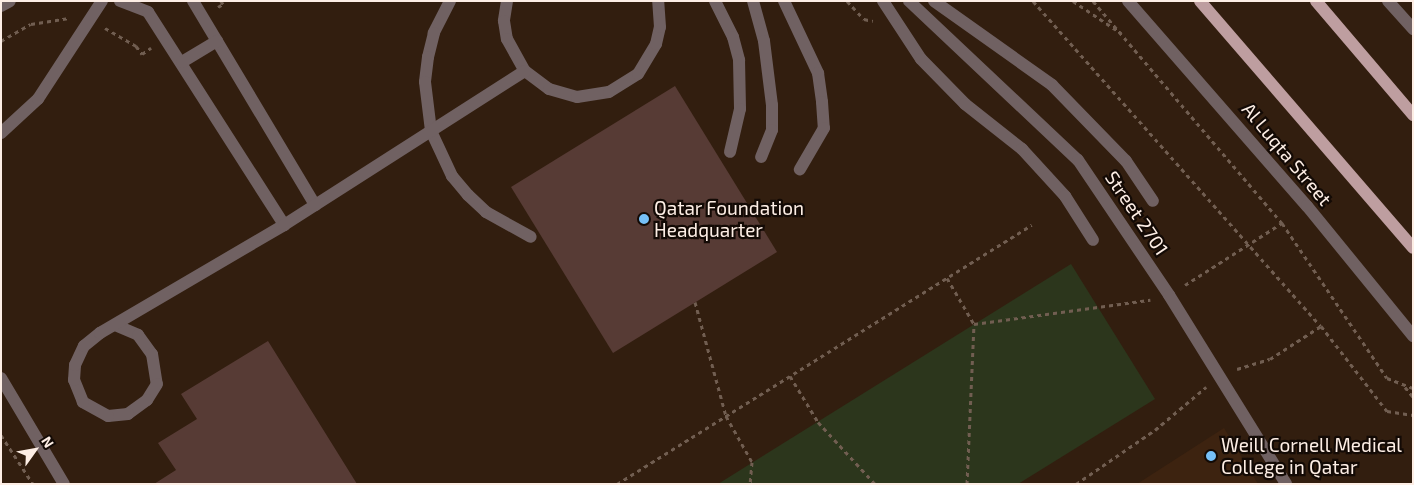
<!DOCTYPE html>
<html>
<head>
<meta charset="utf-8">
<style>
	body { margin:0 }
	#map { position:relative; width:1414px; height:485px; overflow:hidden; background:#321e0f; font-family:"Exo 2",sans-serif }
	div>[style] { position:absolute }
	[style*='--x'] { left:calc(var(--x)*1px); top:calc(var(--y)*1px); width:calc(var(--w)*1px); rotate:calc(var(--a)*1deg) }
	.built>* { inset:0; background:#3d2310 }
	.green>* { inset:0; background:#2c361c }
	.building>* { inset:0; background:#573b35 }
	.path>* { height:3px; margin-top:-1.5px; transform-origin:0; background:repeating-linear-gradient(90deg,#715e51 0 4px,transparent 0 8px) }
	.minor>* { height:12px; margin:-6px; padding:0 6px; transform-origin:6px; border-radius:6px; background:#706162 }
	.major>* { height:12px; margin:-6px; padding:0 6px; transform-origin:6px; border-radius:6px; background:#be9ea0 }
	.dots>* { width:14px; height:14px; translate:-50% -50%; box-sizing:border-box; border:2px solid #130a05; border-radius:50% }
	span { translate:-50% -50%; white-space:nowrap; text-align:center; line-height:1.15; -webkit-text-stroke:4.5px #130a05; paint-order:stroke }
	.street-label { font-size:19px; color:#fdeee5 }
	.poi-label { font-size:19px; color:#fdeee5 }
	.left { translate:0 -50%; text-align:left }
	.frame { position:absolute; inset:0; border:2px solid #fdeee5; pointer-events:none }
	.north { position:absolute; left:10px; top:425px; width:50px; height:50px; -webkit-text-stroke:4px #130a05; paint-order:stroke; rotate:58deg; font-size:14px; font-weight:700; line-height:20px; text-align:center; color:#fdeee5 }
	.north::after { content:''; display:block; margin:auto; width:18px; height:22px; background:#fdeee5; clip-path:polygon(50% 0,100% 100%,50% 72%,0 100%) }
</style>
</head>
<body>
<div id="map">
	<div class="built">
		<div style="clip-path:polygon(1224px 428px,1258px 484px,1137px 484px)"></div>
	</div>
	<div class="green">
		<div style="clip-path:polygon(1071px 264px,1155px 399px,1018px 484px,718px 484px)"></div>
	</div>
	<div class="building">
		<div style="clip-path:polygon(675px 86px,777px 252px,613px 353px,511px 187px)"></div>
		<div style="clip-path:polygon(268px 341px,357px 484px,154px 484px,176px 470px,158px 443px,197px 419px,181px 394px)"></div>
	</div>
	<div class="path">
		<div style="--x:847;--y:1;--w:25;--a:47"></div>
		<div style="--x:864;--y:19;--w:9;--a:13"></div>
		<div style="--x:1033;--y:1;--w:434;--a:48.5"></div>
		<div style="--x:1321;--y:326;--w:108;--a:52.2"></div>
		<div style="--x:1387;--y:411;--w:26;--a:9"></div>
		<div style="--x:1073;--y:1;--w:58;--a:33.7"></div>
		<div style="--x:1093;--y:1;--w:292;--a:49.6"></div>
		<div style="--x:1282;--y:223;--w:187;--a:55.9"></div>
		<div style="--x:1387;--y:378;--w:28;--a:21"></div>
		<div style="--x:218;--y:7;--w:6;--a:-31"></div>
		<div style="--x:223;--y:4;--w:4;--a:-124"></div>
		<div style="--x:105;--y:28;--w:36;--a:30"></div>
		<div style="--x:136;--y:46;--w:10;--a:53"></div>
		<div style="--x:142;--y:54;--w:11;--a:-34"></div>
		<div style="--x:1;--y:41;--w:34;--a:-30"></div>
		<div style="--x:31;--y:24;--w:37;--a:-9"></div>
		<div style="--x:947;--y:278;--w:53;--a:59.6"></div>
		<div style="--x:1185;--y:285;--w:115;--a:-32.6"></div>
		<div style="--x:695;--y:302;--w:118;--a:74.8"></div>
		<div style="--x:726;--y:416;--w:53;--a:60.5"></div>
		<div style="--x:752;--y:462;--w:22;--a:95"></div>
		<div style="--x:1237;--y:369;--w:34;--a:-17"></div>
		<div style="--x:1270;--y:359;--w:61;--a:-32.9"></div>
		<div style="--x:790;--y:376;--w:54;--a:58.7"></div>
		<div style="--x:818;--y:422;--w:84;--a:47.4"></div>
		<div style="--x:1405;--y:387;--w:13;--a:51"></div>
		<div style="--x:1;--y:435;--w:59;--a:56.9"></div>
		<div style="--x:617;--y:484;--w:489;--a:-32"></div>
		<div style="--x:967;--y:484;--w:160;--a:-87.5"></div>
		<div style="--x:974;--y:324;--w:178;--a:-7.8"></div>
		<div style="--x:1076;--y:484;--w:96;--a:-34.4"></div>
		<div style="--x:1155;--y:430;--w:67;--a:-40.1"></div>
	</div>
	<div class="minor">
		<div style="--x:120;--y:1;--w:30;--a:21"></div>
		<div style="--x:148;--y:12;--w:253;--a:57.4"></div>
		<div style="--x:193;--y:1;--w:238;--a:59.1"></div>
		<div style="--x:450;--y:1;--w:36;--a:117"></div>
		<div style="--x:434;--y:33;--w:25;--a:104"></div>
		<div style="--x:428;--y:57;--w:25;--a:97"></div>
		<div style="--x:425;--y:82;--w:49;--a:83"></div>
		<div style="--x:431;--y:131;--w:50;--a:65"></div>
		<div style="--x:452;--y:176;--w:25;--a:50"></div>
		<div style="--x:468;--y:195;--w:25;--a:43"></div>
		<div style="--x:486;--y:212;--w:51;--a:29.1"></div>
		<div style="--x:507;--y:1;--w:20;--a:99"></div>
		<div style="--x:504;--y:21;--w:18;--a:81"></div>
		<div style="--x:507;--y:39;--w:37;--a:61"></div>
		<div style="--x:525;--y:71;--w:30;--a:37"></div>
		<div style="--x:549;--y:89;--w:29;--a:16"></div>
		<div style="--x:577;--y:97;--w:32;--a:-9"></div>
		<div style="--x:609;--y:92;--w:34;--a:-32"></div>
		<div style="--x:638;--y:74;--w:35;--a:-59"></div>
		<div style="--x:656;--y:44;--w:17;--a:-77"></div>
		<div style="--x:660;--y:27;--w:26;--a:-94"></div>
		<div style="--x:715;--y:1;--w:40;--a:63.4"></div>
		<div style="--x:733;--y:37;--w:24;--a:75"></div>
		<div style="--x:739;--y:60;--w:49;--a:88.8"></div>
		<div style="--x:740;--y:109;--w:44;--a:103.1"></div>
		<div style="--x:753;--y:1;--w:41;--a:74.6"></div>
		<div style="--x:764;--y:41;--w:64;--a:82.9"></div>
		<div style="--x:772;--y:105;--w:25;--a:90"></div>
		<div style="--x:772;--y:130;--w:29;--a:112"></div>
		<div style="--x:784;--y:1;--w:80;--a:64.7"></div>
		<div style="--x:818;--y:73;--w:29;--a:82"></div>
		<div style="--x:822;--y:102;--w:26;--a:86"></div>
		<div style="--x:824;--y:128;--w:48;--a:120.3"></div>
		<div style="--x:883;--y:1;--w:69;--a:56.8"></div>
		<div style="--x:921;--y:59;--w:63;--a:45.6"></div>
		<div style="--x:965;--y:104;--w:73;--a:38.3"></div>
		<div style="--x:1022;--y:149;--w:64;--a:47.5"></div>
		<div style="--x:1065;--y:196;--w:52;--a:57.5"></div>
		<div style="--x:909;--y:1;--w:232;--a:43.3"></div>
		<div style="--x:1078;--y:160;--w:163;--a:56"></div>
		<div style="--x:1169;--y:295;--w:222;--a:58.2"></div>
		<div style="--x:934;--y:1;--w:145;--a:35.4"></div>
		<div style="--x:1052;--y:85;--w:106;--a:45.8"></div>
		<div style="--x:1126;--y:161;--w:48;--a:56"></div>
		<div style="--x:1128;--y:1;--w:272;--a:48.9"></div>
		<div style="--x:1307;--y:206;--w:168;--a:50.8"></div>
		<div style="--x:1388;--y:1;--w:38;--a:48"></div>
		<div style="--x:1;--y:6;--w:10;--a:-29"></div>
		<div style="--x:182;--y:62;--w:41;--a:-31"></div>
		<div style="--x:1;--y:133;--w:50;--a:-42.6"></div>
		<div style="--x:38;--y:99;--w:117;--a:-56.9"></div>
		<div style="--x:115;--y:325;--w:25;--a:23"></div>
		<div style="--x:138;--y:335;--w:24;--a:54"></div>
		<div style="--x:152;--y:354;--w:30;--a:81"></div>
		<div style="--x:157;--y:384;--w:19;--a:122"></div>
		<div style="--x:147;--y:400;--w:24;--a:144"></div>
		<div style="--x:128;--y:414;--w:20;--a:174"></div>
		<div style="--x:108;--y:416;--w:29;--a:-151"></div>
		<div style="--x:83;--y:402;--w:24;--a:-112"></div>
		<div style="--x:74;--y:380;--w:15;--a:-86"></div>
		<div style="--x:75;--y:365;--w:21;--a:-65"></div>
		<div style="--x:84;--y:346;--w:21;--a:-39"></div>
		<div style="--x:100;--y:333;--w:213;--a:-30.4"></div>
		<div style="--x:284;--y:225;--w:286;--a:-32.6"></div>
		<div style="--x:1;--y:378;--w:123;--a:59.3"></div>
	</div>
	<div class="major">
		<div style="--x:1200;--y:1;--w:326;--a:49.2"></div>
		<div style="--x:1316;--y:1;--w:150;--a:49.6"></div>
	</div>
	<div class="dots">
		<div style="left:644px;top:219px;background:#76c0f7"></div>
		<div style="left:1211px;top:456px;background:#76c0f7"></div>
	</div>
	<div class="street-label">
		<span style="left:1287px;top:154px;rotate:50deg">Al Luqta Street</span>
		<span style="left:1137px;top:213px;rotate:56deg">Street 2701</span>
	</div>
	<div class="poi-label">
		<span class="left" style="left:654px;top:219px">Qatar Foundation<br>Headquarter</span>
		<span class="left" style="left:1221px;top:456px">Weill Cornell Medical<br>College in Qatar</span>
	</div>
	<div class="frame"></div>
	<div class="north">N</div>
</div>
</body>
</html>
